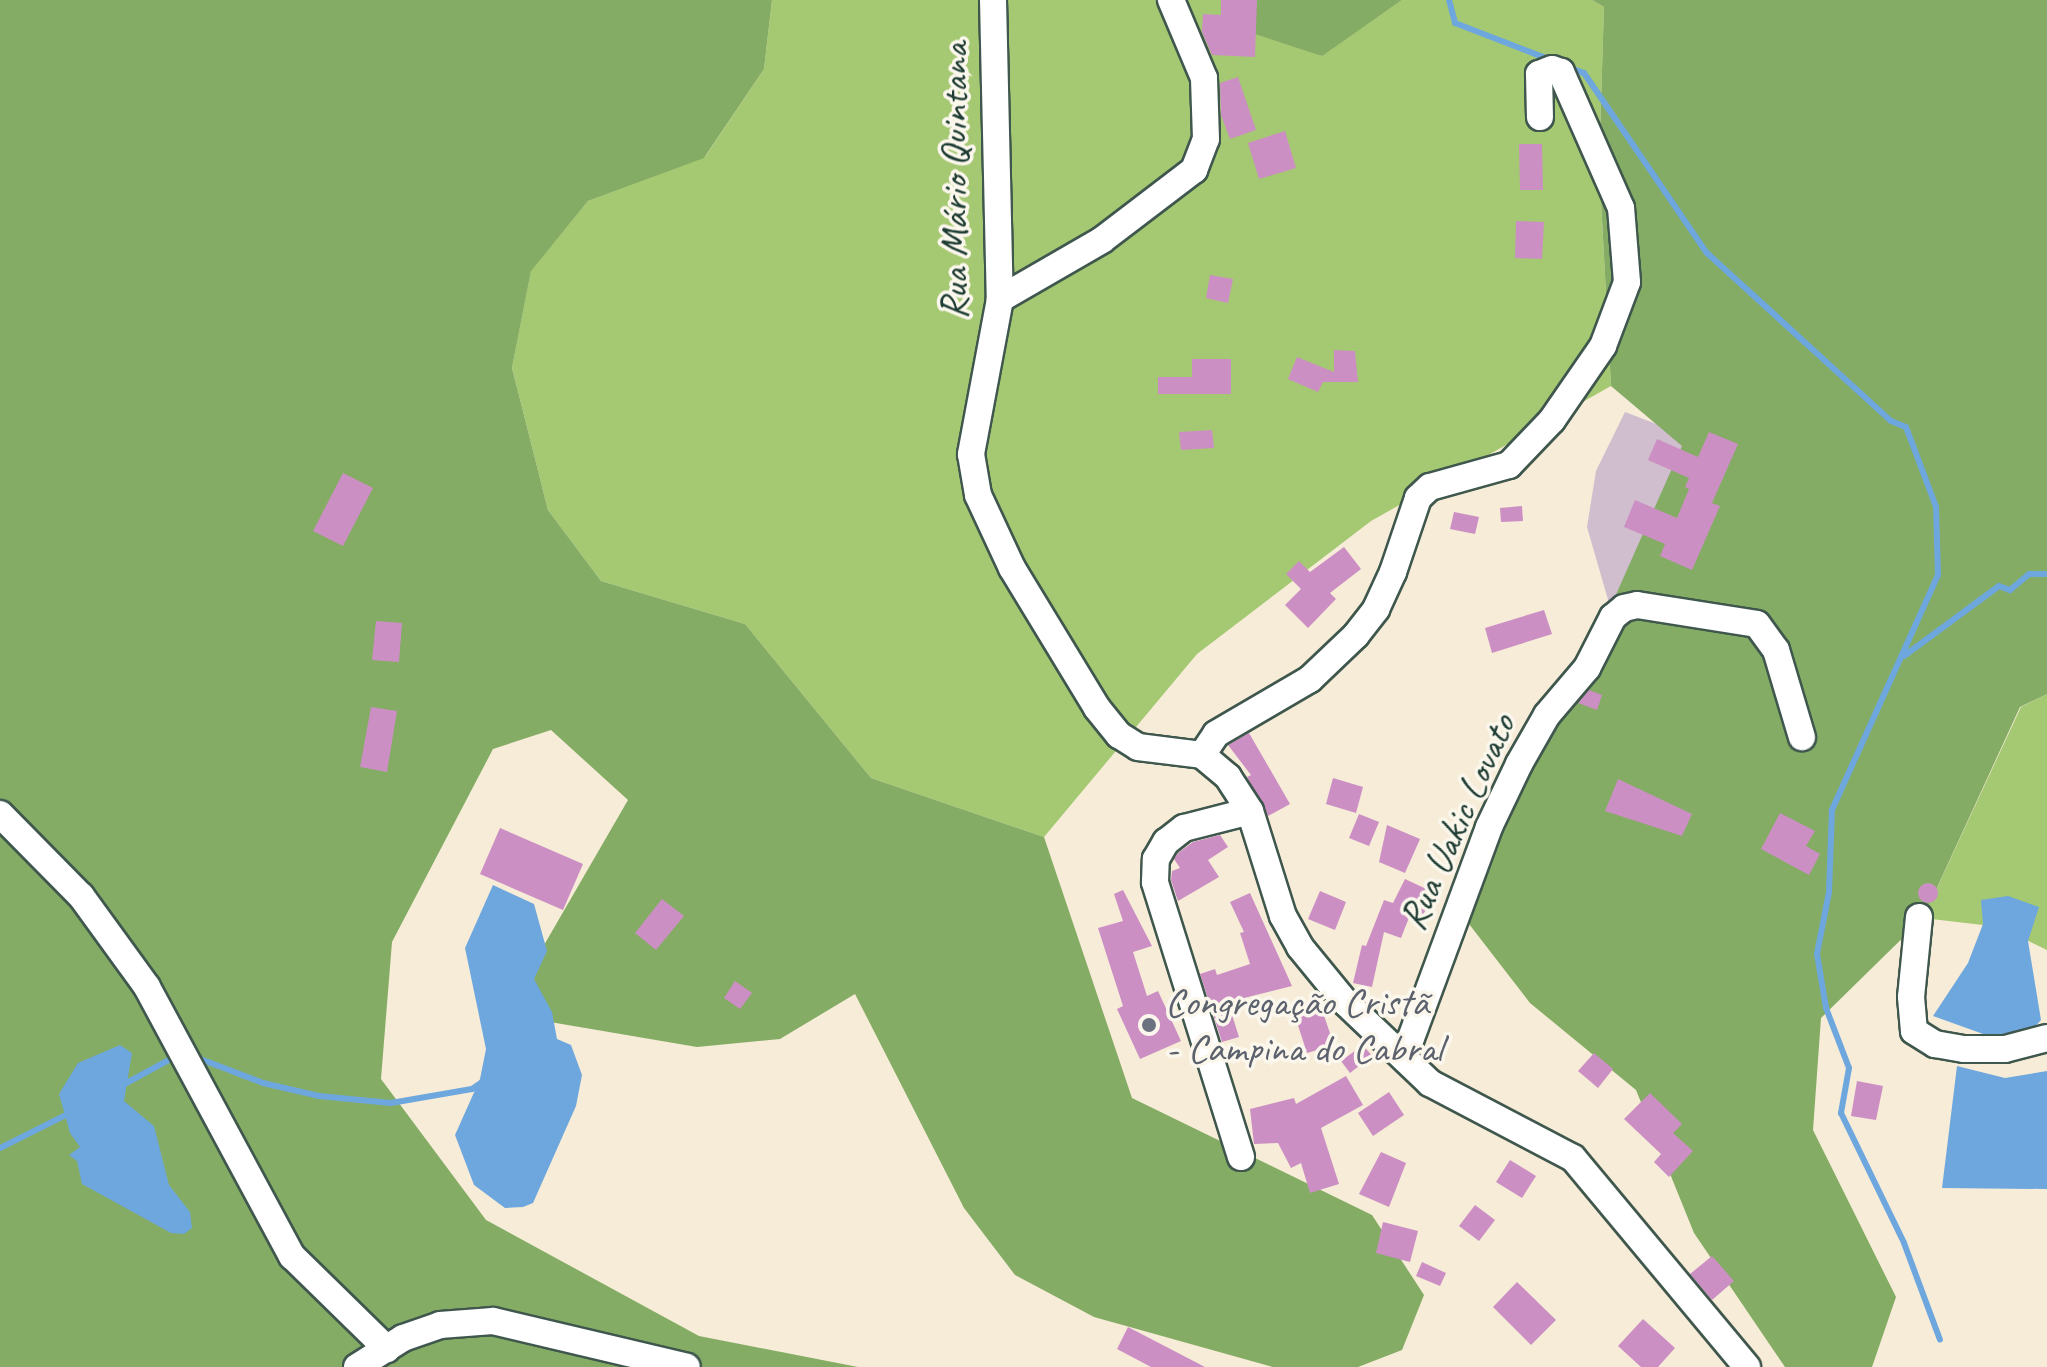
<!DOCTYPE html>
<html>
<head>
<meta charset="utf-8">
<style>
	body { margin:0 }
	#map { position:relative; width:2047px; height:1367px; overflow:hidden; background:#f6ecd8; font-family:Caveat,sans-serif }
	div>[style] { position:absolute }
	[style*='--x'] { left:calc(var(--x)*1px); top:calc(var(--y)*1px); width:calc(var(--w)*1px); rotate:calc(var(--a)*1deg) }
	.industrial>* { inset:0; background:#d0bdcd }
	.green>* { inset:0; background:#a5c872 }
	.forest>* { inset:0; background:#84ac64 }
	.water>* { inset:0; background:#6ea7de }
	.stream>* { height:6px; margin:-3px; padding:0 3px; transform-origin:3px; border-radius:3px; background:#6ea7de }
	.building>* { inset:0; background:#cc8fc3 }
	.round { border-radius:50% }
	.roads { filter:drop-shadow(2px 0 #3f574d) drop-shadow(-2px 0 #3f574d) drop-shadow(0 2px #3f574d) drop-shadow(0 -2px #3f574d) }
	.minor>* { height:26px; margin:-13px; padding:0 13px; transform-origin:13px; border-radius:13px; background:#fff }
	.dots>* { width:22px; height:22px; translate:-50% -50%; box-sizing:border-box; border:4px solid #fbf7ec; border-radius:50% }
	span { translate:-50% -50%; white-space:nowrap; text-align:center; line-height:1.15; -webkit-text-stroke:7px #fbf7ec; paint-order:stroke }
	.street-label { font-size:40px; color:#1f3d34 }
	.worship-label { font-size:40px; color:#5b616d }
	.left { translate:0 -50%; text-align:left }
</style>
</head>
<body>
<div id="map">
	<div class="industrial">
		<div style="clip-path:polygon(1625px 412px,1868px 505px,1613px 617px,1587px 527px,1596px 471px)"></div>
	</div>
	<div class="green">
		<div style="clip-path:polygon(772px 0,1223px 0,1321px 56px,1402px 0,1592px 0,1604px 7px,1599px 164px,1611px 386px,1371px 521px,1197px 654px,1044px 837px,871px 778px,745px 624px,601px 581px,548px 510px,512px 368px,531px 270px,588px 201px,705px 157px,764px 69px)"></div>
		<div style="clip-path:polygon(2047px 694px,2047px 950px,2000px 927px,1923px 918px,2021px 707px)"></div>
	</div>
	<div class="forest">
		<div style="clip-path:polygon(0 0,772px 0,764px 69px,704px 158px,588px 201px,531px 271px,512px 368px,548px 510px,601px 581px,745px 624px,871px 778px,1044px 837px,1132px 1098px,1372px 1215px,1424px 1295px,1402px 1350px,1358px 1367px,1273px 1367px,1094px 1317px,1015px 1275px,964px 1208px,855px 994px,780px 1039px,697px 1047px,550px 1022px,518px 990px,628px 800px,551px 730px,493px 749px,392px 942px,381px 1079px,486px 1220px,699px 1336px,858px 1367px,0 1367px)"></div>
		<div style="clip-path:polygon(1223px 0,1402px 0,1322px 56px,1249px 32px)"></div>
		<div style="clip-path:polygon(1592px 0,2047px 0,2047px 694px,2020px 707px,1923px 918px,1821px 1018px,1813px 1130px,1896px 1297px,1872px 1367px,1785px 1367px,1694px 1233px,1636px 1090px,1530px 1003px,1469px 924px,1501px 811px,1578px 680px,1682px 446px,1611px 386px,1599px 164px,1604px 7px)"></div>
	</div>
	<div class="water">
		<div style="clip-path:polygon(493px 885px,534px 904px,547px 951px,534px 979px,552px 1012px,557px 1039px,571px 1045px,582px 1075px,576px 1106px,533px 1203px,523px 1207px,505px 1208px,474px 1185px,455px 1135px,480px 1079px,486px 1049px,465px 948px)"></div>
		<div style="clip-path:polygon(2008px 896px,2039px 907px,2028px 941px,2041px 1020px,2030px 1032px,1986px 1035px,1933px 1016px,1968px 963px,1983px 924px,1981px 900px)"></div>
		<div style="clip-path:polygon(120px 1045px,132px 1053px,124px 1101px,154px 1126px,169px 1185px,190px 1212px,192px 1228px,184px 1234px,171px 1233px,82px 1184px,77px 1161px,69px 1155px,80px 1147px,70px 1133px,59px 1094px,78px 1063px)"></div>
		<div style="clip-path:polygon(1957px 1066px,2005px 1078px,2047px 1071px,2047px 1189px,1942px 1188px)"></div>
	</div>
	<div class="stream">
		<div style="--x:1449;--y:0;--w:24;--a:75"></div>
		<div style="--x:1455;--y:23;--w:103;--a:21.1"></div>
		<div style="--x:1568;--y:67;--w:17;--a:21"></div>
		<div style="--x:1584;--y:73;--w:218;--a:55.7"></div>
		<div style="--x:1707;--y:253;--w:249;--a:42.4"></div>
		<div style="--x:1891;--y:421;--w:16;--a:22"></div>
		<div style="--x:1906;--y:427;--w:85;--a:69.4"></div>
		<div style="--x:1936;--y:507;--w:68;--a:88.3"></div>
		<div style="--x:1938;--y:575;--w:258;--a:114.3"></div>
		<div style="--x:1832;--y:810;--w:82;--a:92.1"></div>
		<div style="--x:1829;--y:892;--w:63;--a:101"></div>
		<div style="--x:1817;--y:954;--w:55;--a:80.5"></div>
		<div style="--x:1826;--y:1008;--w:64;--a:69"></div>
		<div style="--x:1849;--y:1068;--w:46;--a:100.1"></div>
		<div style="--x:1841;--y:1113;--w:144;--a:64.1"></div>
		<div style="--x:1904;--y:1243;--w:103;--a:69.6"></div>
		<div style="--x:1904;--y:656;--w:118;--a:-36.4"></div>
		<div style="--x:1999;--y:586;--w:12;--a:20"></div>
		<div style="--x:2010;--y:590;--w:25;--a:-40"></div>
		<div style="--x:2029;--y:574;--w:18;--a:0"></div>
		<div style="--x:195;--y:1057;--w:73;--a:20.9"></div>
		<div style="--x:263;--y:1083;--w:57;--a:13.1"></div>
		<div style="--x:319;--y:1096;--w:72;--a:5.6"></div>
		<div style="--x:391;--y:1103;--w:82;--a:-9.8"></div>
		<div style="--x:472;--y:1089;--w:11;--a:-34"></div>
		<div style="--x:121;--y:1086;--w:65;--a:-28.5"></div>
		<div style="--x:0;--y:1148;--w:80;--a:-26.6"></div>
	</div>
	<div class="building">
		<div style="clip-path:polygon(1221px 0,1257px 0,1255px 57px,1212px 55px,1202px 32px,1203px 14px,1221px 15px)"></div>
		<div style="clip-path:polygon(1238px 77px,1256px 130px,1230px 139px,1221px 115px,1220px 83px)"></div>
		<div style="clip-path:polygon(1285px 131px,1296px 168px,1259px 179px,1248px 143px)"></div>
		<div style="clip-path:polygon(1519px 144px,1542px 144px,1543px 190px,1520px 190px)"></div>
		<div style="clip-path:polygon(1516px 221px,1544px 222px,1542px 259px,1515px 258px)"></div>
		<div style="clip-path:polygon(1210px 275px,1233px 279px,1228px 303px,1206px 298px)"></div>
		<div style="clip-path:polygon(1334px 350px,1355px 351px,1358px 382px,1323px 382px,1318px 392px,1288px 379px,1297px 357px,1334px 372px)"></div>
		<div style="clip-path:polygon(1192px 359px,1231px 359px,1231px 394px,1158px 394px,1158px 377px,1192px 377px)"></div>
		<div style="clip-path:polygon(1212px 430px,1214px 448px,1181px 450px,1179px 432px)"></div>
		<div style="clip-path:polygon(1709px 432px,1738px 444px,1712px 503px,1720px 506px,1692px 570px,1660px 556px,1665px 544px,1624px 527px,1635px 500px,1677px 518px,1689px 489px,1685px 487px,1689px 478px,1648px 460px,1657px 439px,1698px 457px)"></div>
		<div style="clip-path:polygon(343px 473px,373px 488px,343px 546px,313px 531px)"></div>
		<div style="clip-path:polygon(1522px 506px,1523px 521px,1501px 522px,1500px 508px)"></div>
		<div style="clip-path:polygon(1454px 512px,1479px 517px,1475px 534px,1450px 529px)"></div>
		<div style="clip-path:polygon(1344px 547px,1361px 569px,1330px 593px,1336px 599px,1308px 628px,1285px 605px,1301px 589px,1286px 574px,1299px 561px,1310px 572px)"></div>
		<div style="clip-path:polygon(1544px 610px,1552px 634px,1492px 653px,1485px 628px)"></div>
		<div style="clip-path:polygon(376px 621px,402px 623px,399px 662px,372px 660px)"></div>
		<div style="clip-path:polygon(1589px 690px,1602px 695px,1597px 710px,1578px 703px)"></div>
		<div style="clip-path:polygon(371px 707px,397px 711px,387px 772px,360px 767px)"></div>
		<div style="clip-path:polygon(1249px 733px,1290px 804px,1268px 816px,1247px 777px,1251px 775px,1228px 745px)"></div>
		<div style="clip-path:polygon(1333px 778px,1363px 787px,1356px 813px,1326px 804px)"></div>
		<div style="clip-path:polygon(1618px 779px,1692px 814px,1682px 836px,1605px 811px)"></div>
		<div style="clip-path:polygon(1780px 813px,1815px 831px,1806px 846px,1820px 854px,1809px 875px,1761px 849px)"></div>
		<div style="clip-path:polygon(1359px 814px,1379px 822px,1369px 846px,1349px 838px)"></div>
		<div style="clip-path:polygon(1387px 825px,1420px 839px,1405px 873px,1379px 862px)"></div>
		<div style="clip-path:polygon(500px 828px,583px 864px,563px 910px,480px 874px)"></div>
		<div style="clip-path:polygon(1220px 835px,1228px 847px,1208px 860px,1219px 877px,1178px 901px,1171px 880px,1172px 871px,1180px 868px,1174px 859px,1178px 853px,1193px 842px)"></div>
		<div style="clip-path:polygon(1405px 879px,1435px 893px,1423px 915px,1412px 910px,1401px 938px,1384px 932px,1372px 987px,1353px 983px,1362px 945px,1366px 946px,1384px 900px,1393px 903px)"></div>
		<div class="round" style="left:1918px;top:883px;width:20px;height:20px"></div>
		<div style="clip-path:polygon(1123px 890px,1152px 946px,1133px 952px,1147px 996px,1158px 991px,1181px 1041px,1140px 1059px,1117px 1009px,1123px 1006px,1098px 928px,1123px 921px,1114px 894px)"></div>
		<div style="clip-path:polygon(1320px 891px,1346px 902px,1335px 930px,1308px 919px)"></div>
		<div style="clip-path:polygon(1250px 893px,1292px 986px,1228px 1002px,1239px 1037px,1222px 1042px,1200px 974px,1215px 969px,1217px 975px,1250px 964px,1240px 933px,1244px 932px,1230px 902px)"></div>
		<div style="clip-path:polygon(662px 899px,684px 916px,656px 950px,635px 933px)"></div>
		<div style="clip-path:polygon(735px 981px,752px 993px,740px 1009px,724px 998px)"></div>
		<div style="clip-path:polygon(1318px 998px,1334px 1045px,1307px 1053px,1292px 1007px)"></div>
		<div style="clip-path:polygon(1363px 1045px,1372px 1056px,1350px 1073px,1341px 1061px)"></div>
		<div style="clip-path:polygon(1594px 1053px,1613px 1069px,1598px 1088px,1578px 1071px)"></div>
		<div style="clip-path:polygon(1346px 1076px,1363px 1105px,1321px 1128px,1339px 1184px,1310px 1193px,1301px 1163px,1291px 1168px,1278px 1143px,1254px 1144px,1250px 1109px,1294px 1098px,1296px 1104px)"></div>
		<div style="clip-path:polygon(1857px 1081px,1883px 1086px,1876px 1120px,1851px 1116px)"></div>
		<div style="clip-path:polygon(1389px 1092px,1404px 1115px,1373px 1136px,1358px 1113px)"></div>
		<div style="clip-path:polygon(1650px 1093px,1682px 1124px,1673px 1133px,1693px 1151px,1669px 1177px,1654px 1162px,1661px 1154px,1624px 1119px)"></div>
		<div style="clip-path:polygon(1381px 1152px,1406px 1163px,1389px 1207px,1359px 1194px)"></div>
		<div style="clip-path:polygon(1510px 1160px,1536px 1176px,1522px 1198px,1496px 1182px)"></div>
		<div style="clip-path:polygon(1475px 1205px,1495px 1220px,1479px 1241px,1459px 1226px)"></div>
		<div style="clip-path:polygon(1383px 1222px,1418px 1231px,1410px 1262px,1376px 1253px)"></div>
		<div style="clip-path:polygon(1712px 1256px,1734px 1281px,1712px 1300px,1690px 1274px)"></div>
		<div style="clip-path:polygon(1422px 1262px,1446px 1273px,1440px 1286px,1416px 1276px)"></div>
		<div style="clip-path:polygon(1517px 1282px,1556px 1320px,1531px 1345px,1493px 1307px)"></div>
		<div style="clip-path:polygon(1643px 1319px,1675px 1348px,1658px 1367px,1641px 1367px,1618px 1346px)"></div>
		<div style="clip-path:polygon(1128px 1327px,1205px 1367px,1151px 1367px,1117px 1349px)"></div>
	</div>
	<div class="roads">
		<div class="minor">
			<div style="--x:993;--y:0;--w:299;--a:88.7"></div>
			<div style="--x:1000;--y:299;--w:158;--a:100.6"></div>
			<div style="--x:971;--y:454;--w:42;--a:80.3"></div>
			<div style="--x:978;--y:495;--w:81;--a:65"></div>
			<div style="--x:1012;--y:568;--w:164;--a:58.7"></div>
			<div style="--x:1097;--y:708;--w:35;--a:51"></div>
			<div style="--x:1119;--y:735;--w:22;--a:32"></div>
			<div style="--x:1138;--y:747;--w:64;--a:7.1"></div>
			<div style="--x:1202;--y:755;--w:34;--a:40"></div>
			<div style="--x:1228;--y:777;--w:40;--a:57.1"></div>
			<div style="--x:1250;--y:811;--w:110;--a:72.6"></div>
			<div style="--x:1283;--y:916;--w:35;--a:61"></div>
			<div style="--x:1300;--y:947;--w:72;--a:50.6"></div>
			<div style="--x:1346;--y:1003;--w:116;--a:43.6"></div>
			<div style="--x:1430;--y:1083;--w:161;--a:27.7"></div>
			<div style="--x:1573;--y:1158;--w:272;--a:50.2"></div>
			<div style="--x:1000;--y:299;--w:118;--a:-30"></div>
			<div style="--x:1102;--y:240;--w:116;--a:-37.3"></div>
			<div style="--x:1194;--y:170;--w:33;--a:-69"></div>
			<div style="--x:1206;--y:139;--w:61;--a:-91.9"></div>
			<div style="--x:1204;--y:78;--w:85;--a:-112.9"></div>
			<div style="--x:1202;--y:755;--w:25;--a:-56"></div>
			<div style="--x:1216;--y:734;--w:109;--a:-30.3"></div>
			<div style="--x:1310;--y:679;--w:64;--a:-43.7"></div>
			<div style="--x:1356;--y:635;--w:33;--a:-52"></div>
			<div style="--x:1376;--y:609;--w:41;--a:-65.3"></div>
			<div style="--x:1393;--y:572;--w:78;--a:-71.3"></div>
			<div style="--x:1418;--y:498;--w:16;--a:-43"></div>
			<div style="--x:1430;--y:487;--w:82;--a:-15.6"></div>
			<div style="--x:1509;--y:465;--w:62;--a:-46.3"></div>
			<div style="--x:1552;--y:420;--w:90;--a:-55.4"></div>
			<div style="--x:1603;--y:346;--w:68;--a:-69.4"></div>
			<div style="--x:1627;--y:282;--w:74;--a:-94.6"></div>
			<div style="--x:1621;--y:208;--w:149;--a:-113.8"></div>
			<div style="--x:1561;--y:72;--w:9;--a:-162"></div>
			<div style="--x:1552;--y:69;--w:14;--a:159"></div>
			<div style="--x:1539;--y:74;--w:43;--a:88.7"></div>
			<div style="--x:0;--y:814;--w:115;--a:45.4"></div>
			<div style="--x:81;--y:896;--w:112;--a:54"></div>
			<div style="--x:147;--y:987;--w:306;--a:61.7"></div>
			<div style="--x:292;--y:1256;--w:133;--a:44.4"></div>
			<div style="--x:1919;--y:917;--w:80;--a:95.7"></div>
			<div style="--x:1911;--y:997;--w:34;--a:85"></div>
			<div style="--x:1914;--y:1031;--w:25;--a:32"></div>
			<div style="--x:1935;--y:1044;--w:29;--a:10"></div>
			<div style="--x:1964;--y:1049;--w:41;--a:0"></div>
			<div style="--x:2005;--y:1049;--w:43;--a:-14.7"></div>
			<div style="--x:1404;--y:1057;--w:245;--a:-69.7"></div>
			<div style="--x:1489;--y:827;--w:70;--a:-64.5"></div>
			<div style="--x:1519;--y:764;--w:56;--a:-60.3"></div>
			<div style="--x:1547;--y:715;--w:62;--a:-49.6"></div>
			<div style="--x:1587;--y:668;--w:57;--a:-63"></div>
			<div style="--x:1613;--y:617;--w:14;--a:-39"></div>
			<div style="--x:1624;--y:608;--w:13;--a:-13"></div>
			<div style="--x:1637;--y:605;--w:121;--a:9"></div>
			<div style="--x:1757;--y:624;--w:32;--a:54"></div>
			<div style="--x:1776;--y:650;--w:91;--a:73.4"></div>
			<div style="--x:1241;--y:1157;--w:288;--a:-107.4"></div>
			<div style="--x:1155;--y:882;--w:23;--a:-88"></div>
			<div style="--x:1156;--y:859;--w:20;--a:-60"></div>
			<div style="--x:1166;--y:842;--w:23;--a:-38"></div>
			<div style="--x:1184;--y:828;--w:68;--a:-14.4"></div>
			<div style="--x:357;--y:1367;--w:54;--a:-32.2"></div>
			<div style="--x:403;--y:1338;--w:39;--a:-19"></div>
			<div style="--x:440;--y:1325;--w:53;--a:-4.3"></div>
			<div style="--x:493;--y:1321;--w:199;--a:13.3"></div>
		</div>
	</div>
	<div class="dots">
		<div style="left:1149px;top:1025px;background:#6b7280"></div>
	</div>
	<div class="street-label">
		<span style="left:954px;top:181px;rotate:-90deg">Rua Mário Quintana</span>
		<span style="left:1457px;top:822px;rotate:-66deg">Rua Uakic Lovato</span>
	</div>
	<div class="worship-label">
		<span class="left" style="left:1165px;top:1025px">Congregação Cristã<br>- Campina do Cabral</span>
	</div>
</div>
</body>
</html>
